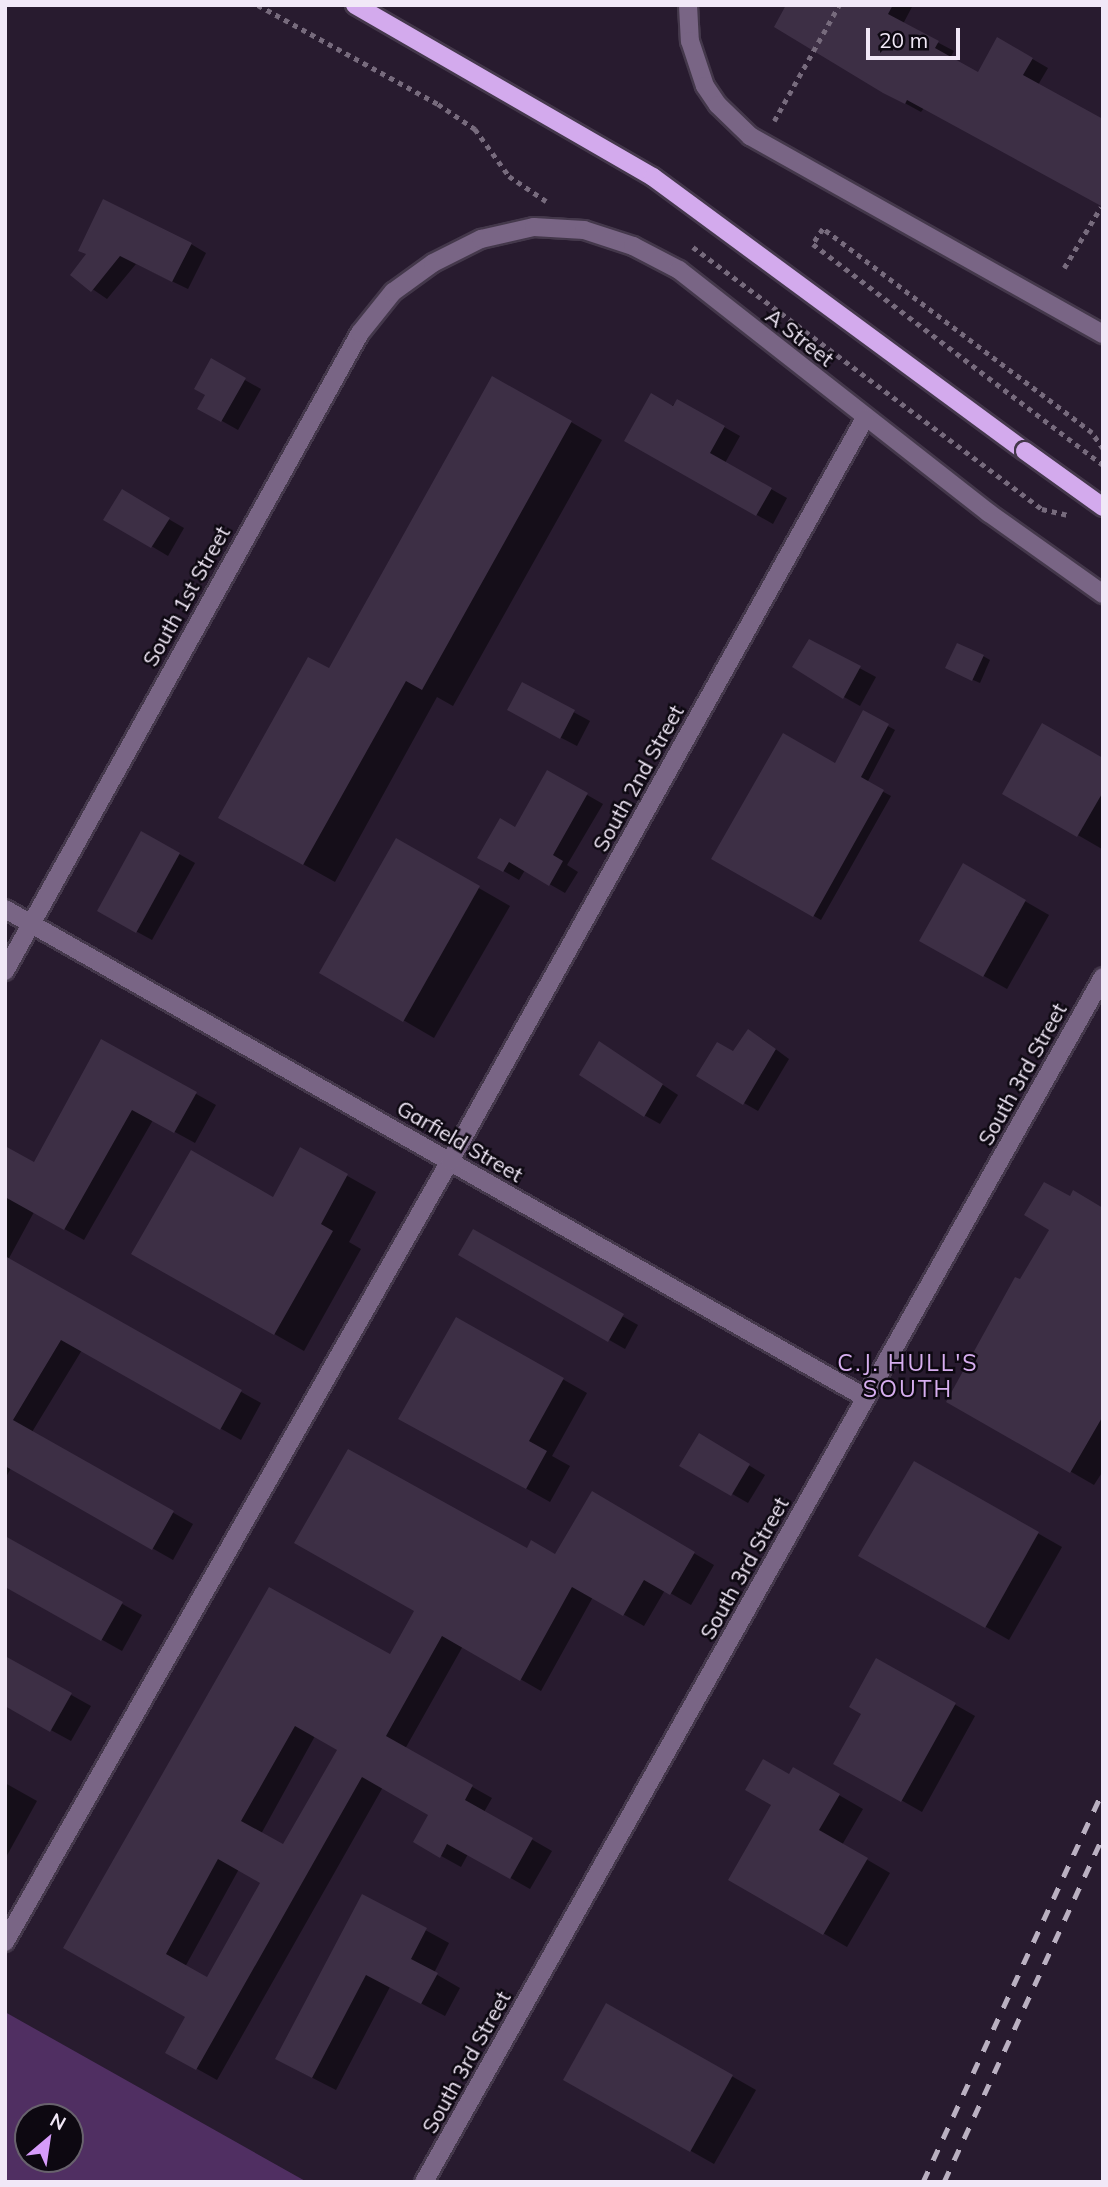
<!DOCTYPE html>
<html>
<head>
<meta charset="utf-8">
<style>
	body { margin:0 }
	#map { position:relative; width:1108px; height:2187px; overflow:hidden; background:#281b2f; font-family:Mulish,sans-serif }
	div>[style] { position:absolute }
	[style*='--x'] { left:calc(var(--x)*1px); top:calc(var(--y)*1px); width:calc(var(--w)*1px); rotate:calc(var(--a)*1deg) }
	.green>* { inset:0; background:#502f62 }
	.shadow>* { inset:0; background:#0007 }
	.building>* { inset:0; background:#3d2f45 }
	.path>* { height:4.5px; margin-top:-2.25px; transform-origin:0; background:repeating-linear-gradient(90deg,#776b7d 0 5px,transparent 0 10px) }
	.roads { filter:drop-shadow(2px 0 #44384b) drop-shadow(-2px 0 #44384b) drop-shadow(0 2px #44384b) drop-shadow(0 -2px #44384b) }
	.minor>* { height:18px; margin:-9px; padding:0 9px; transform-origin:9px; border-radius:9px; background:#796585 }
	.major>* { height:18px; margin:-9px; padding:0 9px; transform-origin:9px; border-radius:9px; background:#d3aaed }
	.rail>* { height:5px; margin-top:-2.5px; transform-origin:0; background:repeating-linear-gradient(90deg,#bab0c1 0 12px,transparent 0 24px) }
	.bridges { filter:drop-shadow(2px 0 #44384b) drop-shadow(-2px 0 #44384b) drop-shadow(0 2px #44384b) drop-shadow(0 -2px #44384b) }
	.major-bridge>* { height:18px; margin:-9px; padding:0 9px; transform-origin:9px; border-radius:9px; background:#d3aaed }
	span { translate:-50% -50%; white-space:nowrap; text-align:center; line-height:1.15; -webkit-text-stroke:5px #0d0811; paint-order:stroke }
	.street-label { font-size:21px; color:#f1e8f7 }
	.neighbourhood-label { font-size:23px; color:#d7aef0; letter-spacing:2px }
	.frame { position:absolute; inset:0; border:7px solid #f1e8f7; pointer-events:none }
	.north { position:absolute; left:14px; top:2103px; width:70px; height:70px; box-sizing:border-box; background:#0d0811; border:2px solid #68626d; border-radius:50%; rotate:29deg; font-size:19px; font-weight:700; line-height:28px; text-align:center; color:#f1e8f7 }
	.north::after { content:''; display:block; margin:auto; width:24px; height:32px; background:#d69bfa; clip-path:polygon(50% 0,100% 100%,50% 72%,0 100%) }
	.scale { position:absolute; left:866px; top:28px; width:94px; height:32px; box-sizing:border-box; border:4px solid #f1e8f7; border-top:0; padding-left:9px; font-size:21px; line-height:24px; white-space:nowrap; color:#f1e8f7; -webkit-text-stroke:5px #0d0811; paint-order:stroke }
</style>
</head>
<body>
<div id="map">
	<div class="green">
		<div style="clip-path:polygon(evenodd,5px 2012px,307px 2182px,5px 2182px,5px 2012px,28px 2117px,70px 2117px,70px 2159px,28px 2159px,28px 2117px)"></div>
	</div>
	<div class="shadow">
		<div style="clip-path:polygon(788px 5px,913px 5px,903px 24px,954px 51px,950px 58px,978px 74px,998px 39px,1048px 68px,1038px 85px,924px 108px,921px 112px,901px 101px)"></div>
		<div style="clip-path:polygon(191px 244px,206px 253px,188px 289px,136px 264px,107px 299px,72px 275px,88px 254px)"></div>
		<div style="clip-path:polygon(211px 361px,261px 389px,238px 430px,199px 408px,207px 394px)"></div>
		<div style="clip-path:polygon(678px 401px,740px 436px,725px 463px,787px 498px,773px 524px,627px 441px)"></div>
		<div style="clip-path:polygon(571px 422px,602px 440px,453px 706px,437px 697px,335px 882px,251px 835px,330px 671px)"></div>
		<div style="clip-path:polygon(122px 492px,184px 528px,168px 556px,106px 519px)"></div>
		<div style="clip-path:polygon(809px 641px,876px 677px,860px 706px,844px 697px)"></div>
		<div style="clip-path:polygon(983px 656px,990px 660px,980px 683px,955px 672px)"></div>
		<div style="clip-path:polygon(523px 685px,590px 721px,577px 746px,525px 719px)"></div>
		<div style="clip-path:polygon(864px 713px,895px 730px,867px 783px,891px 796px,821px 920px,714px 859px,836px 765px)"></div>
		<div style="clip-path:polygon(1103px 760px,1102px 849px,1005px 793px)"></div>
		<div style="clip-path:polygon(547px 772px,603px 804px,567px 865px,578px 872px,565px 893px,525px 870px,519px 880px,480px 857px,516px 829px)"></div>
		<div style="clip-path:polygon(397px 841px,510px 906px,434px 1038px,321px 972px)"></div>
		<div style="clip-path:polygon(179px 854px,195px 863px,152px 940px,99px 911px)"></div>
		<div style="clip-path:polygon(964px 866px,1049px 915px,1007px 989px,922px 941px)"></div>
		<div style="clip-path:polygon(762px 1039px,789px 1059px,758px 1111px,744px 1103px,734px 1053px)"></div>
		<div style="clip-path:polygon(101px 1041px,216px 1105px,195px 1143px,153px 1120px,84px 1240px,34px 1212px,8px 1260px,261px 1403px,241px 1440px,82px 1350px,32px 1432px,193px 1524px,173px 1560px,11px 1468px,5px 1479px,5px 1148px,35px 1165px)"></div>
		<div style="clip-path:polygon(615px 1053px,678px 1095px,660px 1124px,644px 1115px)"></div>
		<div style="clip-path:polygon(301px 1150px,376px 1192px,349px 1242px,361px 1249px,304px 1351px,134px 1253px,273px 1199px)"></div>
		<div style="clip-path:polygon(1070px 1199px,1103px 1210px,1103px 1471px,1094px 1485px,948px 1401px)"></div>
		<div style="clip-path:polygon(474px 1232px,638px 1325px,625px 1349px,461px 1255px)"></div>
		<div style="clip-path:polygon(457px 1319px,587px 1393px,552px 1456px,570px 1466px,550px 1502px,424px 1431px)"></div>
		<div style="clip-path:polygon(699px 1435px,765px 1475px,748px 1503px,682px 1465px)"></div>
		<div style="clip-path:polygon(914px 1463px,1062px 1547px,1009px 1640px,860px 1555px)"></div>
		<div style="clip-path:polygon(evenodd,593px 1494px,714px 1565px,691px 1605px,665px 1590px,644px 1626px,593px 1597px,541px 1691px,463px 1646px,405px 1749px,492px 1798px,484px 1812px,552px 1851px,530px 1889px,468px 1854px,461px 1867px,416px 1842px,431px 1814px,383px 1787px,217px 2080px,167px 2052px,188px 2016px,66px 1948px,270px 1590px,390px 1657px,528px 1550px,556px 1557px,593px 1494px,315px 1736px,339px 1749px,284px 1846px,261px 1834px,315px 1736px,593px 1494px,239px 1869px,263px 1882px,208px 1980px,185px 1967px,239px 1869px)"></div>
		<div style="clip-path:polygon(5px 1538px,142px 1615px,122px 1651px,5px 1585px)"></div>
		<div style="clip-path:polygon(5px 1658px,91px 1706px,71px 1741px,5px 1705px)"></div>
		<div style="clip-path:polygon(877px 1660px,975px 1716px,922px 1812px,836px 1763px,864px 1714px)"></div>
		<div style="clip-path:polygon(794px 1769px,863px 1809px,842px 1845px,890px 1873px,847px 1947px,730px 1879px)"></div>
		<div style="clip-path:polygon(5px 1783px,37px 1801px,5px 1859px)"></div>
		<div style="clip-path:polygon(363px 1896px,449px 1943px,434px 1973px,460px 1988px,445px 2016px,390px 1987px,336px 2090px,301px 2072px)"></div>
		<div style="clip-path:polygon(607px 2005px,756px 2090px,714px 2164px,565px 2080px)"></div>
	</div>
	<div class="building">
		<div style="clip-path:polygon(786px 5px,893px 5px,888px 14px,939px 41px,935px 48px,978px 72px,997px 37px,1033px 58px,1023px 75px,1103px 119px,1103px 207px,907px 100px,905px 104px,883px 93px,774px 27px)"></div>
		<div style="clip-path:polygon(103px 199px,192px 243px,172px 282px,120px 256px,91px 292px,70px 275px,86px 254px,78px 251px)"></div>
		<div style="clip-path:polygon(211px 358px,246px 378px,221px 422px,197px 409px,205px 395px,194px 389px)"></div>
		<div style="clip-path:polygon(492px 376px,572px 421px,422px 690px,406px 681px,303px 865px,218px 818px,308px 657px,329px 668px)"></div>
		<div style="clip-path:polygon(651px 393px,673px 406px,677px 399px,725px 426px,710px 453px,772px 488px,756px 516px,624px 441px)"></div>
		<div style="clip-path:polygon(122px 489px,170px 518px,151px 548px,103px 520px)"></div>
		<div style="clip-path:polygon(809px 639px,861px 666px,843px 699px,792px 667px)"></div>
		<div style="clip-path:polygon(957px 643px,984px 655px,972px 681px,945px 668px)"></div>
		<div style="clip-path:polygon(522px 682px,575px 710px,560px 739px,507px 710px)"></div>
		<div style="clip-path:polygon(863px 710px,889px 724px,861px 777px,884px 790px,813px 917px,711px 859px,783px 733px,835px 763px)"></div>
		<div style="clip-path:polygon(1042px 723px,1103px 758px,1103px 792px,1077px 837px,1002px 794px)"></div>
		<div style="clip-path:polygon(547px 770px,588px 793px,553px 855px,563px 861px,549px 886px,509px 862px,503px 872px,477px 858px,500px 818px,515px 827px)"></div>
		<div style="clip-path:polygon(141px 831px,180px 853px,136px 933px,97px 911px)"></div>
		<div style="clip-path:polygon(396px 838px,480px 886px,403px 1022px,319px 973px)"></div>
		<div style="clip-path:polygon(963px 863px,1026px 900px,983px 977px,919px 941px)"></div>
		<div style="clip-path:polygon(748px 1029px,776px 1049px,743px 1105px,696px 1076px,717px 1042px,733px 1051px)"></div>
		<div style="clip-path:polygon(101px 1039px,197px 1092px,174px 1133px,132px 1110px,64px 1230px,5px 1197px,5px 1146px,34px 1162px)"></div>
		<div style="clip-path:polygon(599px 1041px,663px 1084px,644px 1117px,579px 1075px)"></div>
		<div style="clip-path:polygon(300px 1147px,348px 1174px,321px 1224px,333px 1231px,274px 1335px,131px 1254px,191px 1150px,273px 1197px)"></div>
		<div style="clip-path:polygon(1044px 1182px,1070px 1196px,1073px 1190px,1103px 1208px,1103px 1416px,1070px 1473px,946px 1402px,1015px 1277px,1020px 1279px,1049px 1230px,1024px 1215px)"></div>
		<div style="clip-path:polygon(473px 1229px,624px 1314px,608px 1342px,458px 1255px)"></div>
		<div style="clip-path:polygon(5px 1256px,242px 1390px,220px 1430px,61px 1340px,13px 1420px,174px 1511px,152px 1550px,5px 1466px)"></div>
		<div style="clip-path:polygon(456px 1317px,564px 1378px,529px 1441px,547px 1451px,526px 1489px,398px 1419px)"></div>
		<div style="clip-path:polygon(699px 1433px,750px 1464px,731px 1496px,679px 1466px)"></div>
		<div style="clip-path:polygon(evenodd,348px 1449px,527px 1548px,531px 1540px,555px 1554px,592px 1491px,695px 1552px,670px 1595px,644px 1580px,623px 1616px,572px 1587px,520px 1681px,442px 1636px,386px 1736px,473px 1785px,465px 1800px,533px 1838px,510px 1879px,447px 1844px,440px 1858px,413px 1842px,428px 1815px,362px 1777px,196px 2070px,165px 2053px,185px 2017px,63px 1948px,269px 1587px,390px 1654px,414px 1611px,294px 1543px,348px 1449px,295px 1726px,337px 1750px,283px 1844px,241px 1821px,295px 1726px,348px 1449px,218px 1859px,260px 1883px,207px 1977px,166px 1954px,218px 1859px)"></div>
		<div style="clip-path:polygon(914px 1461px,1039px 1532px,985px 1628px,858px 1556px)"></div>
		<div style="clip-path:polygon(5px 1536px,123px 1602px,101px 1641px,5px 1587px)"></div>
		<div style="clip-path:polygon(5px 1656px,72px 1693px,50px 1732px,5px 1706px)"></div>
		<div style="clip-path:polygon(876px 1658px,956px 1703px,901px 1802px,833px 1764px,861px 1714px,849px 1707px)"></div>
		<div style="clip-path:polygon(763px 1759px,789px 1774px,793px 1767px,840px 1794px,819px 1830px,868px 1858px,823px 1935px,728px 1880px,771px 1805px,745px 1790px)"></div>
		<div style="clip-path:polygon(362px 1894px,427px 1928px,411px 1959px,438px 1973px,421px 2004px,366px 1975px,312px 2078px,275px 2059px)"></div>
		<div style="clip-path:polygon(606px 2003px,733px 2075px,690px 2152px,563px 2080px)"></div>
	</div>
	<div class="path">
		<div style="--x:258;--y:5;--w:205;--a:28.8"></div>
		<div style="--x:438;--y:104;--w:45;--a:34"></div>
		<div style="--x:475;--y:129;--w:58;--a:54.1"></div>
		<div style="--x:509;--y:176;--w:45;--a:34"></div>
		<div style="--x:774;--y:121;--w:133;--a:-60.7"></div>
		<div style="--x:693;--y:247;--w:436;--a:36.9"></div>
		<div style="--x:1042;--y:509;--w:28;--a:13"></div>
		<div style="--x:1064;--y:268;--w:71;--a:-58.8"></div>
		<div style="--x:1103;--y:449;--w:19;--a:-125"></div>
		<div style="--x:1092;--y:433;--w:338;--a:-142.8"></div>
		<div style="--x:823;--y:229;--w:18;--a:124"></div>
		<div style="--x:813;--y:244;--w:365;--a:37.3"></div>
	</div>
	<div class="roads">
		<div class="minor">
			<div style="--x:688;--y:5;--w:36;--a:87"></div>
			<div style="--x:690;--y:41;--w:47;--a:71.6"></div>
			<div style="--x:705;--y:86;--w:23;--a:56"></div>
			<div style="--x:718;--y:105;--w:45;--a:44.1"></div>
			<div style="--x:750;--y:136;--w:405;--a:29.3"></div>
			<div style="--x:5;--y:909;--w:990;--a:29.59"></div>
			<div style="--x:5;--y:971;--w:730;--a:-60.91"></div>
			<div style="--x:360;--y:333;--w:53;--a:-51.2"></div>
			<div style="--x:393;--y:292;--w:49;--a:-35.9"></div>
			<div style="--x:433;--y:263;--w:54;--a:-26.6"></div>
			<div style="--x:481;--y:239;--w:54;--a:-12.8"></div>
			<div style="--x:534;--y:227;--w:50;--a:3.4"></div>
			<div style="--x:584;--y:230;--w:52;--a:18.1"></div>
			<div style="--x:633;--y:246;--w:52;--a:27.6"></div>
			<div style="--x:679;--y:270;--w:394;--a:38.1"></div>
			<div style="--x:989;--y:513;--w:140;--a:35.4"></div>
			<div style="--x:5;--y:1942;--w:899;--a:-60.33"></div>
			<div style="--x:450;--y:1161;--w:851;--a:-60.81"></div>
			<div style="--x:424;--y:2182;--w:1383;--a:-60.6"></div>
		</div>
		<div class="major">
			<div style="--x:355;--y:5;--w:344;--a:30"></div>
			<div style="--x:653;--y:177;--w:462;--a:36.4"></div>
		</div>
	</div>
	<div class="rail">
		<div style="--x:923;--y:2182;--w:430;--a:-65.3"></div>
		<div style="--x:944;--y:2182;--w:380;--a:-65.3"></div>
	</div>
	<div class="bridges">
		<div class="major-bridge">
			<div style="--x:1025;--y:451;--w:96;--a:35.7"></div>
		</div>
	</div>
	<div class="street-label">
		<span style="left:800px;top:337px;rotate:38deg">A Street</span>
		<span style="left:186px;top:596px;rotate:-61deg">South 1st Street</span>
		<span style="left:638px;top:778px;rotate:-61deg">South 2nd Street</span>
		<span style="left:1022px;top:1074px;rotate:-61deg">South 3rd Street</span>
		<span style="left:460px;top:1141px;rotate:30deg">Garfield Street</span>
		<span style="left:744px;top:1568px;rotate:-61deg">South 3rd Street</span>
		<span style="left:466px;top:2062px;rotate:-61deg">South 3rd Street</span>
	</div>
	<div class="neighbourhood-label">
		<span style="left:908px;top:1376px">C.J. HULL'S<br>SOUTH</span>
	</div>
	<div class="frame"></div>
	<div class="north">N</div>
	<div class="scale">20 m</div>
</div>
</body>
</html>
